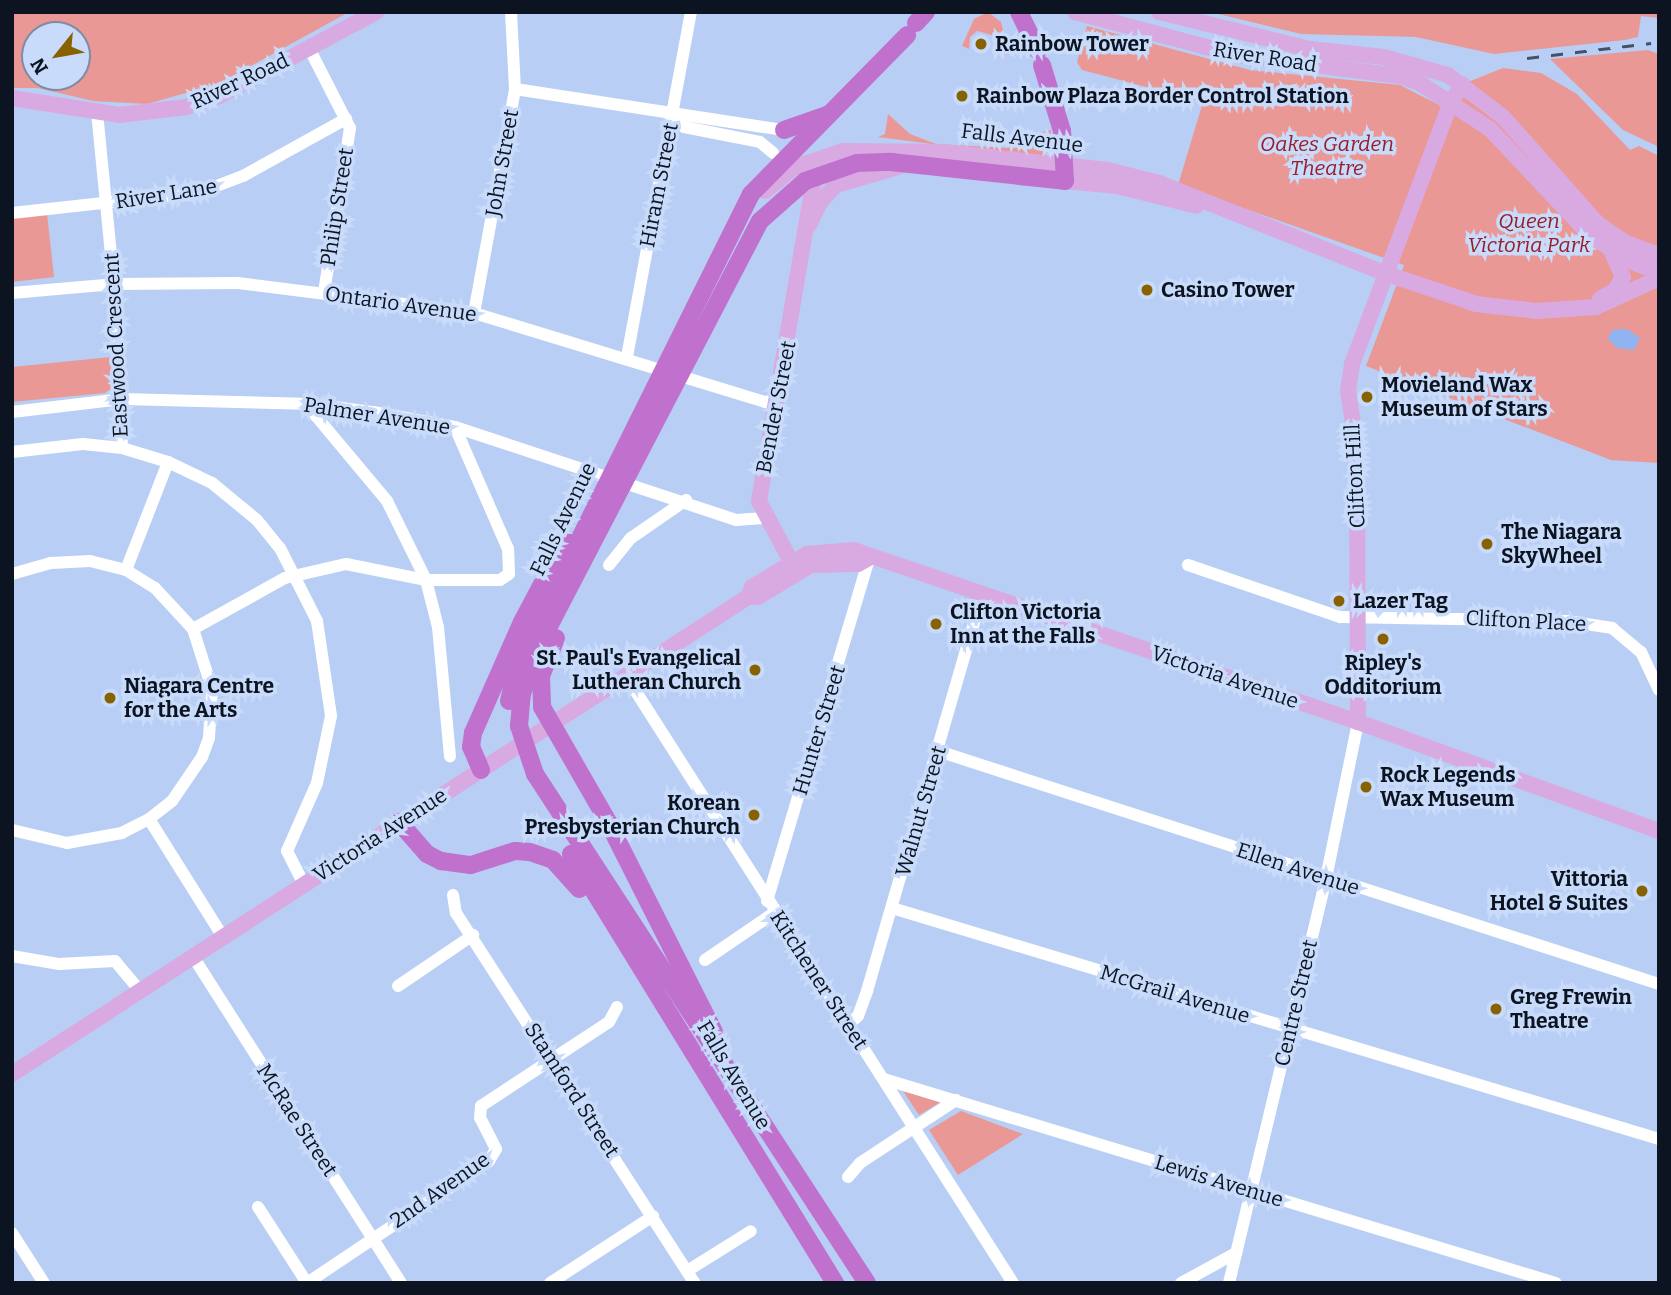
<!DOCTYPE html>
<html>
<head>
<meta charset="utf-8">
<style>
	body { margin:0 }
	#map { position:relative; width:1671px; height:1295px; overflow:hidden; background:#b8cef4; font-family:Bitter,serif }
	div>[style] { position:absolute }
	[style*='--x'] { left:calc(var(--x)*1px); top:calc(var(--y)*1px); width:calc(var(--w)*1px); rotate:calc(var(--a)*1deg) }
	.green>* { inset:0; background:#ea9895 }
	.water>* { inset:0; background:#90b3f1 }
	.minor>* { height:12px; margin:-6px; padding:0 6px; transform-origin:6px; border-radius:6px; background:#fff }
	.major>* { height:16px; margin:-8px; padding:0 8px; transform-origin:8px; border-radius:8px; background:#d9aae1 }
	.highway>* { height:18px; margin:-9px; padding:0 9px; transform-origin:9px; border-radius:9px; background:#c071cd }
	.rail>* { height:2.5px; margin-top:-1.25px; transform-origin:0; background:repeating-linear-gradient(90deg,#455167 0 12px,transparent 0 24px) }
	.dots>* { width:19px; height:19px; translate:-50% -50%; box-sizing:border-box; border:4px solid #c9dbfa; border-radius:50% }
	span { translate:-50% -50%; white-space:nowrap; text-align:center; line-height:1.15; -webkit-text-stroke:7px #c9dbfa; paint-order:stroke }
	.poi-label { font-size:21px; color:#0c1421; font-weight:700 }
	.left { translate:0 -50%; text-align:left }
	.right { translate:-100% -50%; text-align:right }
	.street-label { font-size:21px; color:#0c1421 }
	.park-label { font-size:21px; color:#951f2a; font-style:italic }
	.frame { position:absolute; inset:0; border:14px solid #0c1421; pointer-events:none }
	.north { position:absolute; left:21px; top:21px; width:70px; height:70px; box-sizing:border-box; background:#c9dbfa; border:2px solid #7d8ba3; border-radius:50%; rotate:239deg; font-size:19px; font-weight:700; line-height:28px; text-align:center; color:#0c1421 }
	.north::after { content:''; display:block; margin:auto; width:24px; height:32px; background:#886200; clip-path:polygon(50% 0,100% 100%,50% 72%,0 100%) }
</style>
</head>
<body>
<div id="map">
	<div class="green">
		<div style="clip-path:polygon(evenodd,12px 12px,349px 12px,218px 84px,147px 104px,93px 101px,38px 88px,12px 88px,12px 12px,35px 35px,77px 35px,77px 77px,35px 77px,35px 35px)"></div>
		<div style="clip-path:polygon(988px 12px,1001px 22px,1009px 55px,994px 55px,997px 46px,992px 35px,977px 31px,970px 37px,969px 49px,962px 46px,974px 19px)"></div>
		<div style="clip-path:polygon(1210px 12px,1659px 12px,1659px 18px,1641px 16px,1638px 37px,1625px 40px,1494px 54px,1416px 37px,1301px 34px)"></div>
		<div style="clip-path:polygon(1087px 26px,1250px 70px,1400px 85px,1445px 108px,1463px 84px,1503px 68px,1541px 73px,1577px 94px,1630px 150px,1639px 146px,1659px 156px,1659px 463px,1611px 460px,1366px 366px,1404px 265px,1178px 185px,1203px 102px,1082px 70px,1077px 62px)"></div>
		<div style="clip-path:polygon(1648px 50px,1659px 54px,1659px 147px,1623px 130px,1550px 59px)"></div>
		<div style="clip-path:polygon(888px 114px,910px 134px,936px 144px,1008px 148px,1028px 136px,1051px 130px,1051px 150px,1039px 158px,878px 137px,885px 134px)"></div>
		<div style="clip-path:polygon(47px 213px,54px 277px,12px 282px,12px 218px)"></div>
		<div style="clip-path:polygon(111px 357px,111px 389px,105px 393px,12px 402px,12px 367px)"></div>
		<div style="clip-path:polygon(903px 1091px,938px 1101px,939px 1103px,919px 1115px)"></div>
		<div style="clip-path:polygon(961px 1111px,1023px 1134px,958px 1175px,929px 1130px)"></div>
	</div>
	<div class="water">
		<div style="clip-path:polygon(1627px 329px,1640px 338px,1634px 350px,1617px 348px,1608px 339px,1612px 330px)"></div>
	</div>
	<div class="minor">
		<div style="--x:309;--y:48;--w:90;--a:62.9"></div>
		<div style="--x:350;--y:128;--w:166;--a:99"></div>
		<div style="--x:515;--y:89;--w:272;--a:8.7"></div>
		<div style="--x:97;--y:112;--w:173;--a:84.4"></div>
		<div style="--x:114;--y:284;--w:164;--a:87.2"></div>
		<div style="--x:672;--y:116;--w:16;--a:43"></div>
		<div style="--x:684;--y:127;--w:77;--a:11.2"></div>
		<div style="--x:760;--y:142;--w:17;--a:40"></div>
		<div style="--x:12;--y:213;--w:190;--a:-6.3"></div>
		<div style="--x:201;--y:192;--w:45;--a:-20.9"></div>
		<div style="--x:243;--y:176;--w:118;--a:-29"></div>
		<div style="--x:12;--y:293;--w:102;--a:-5"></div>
		<div style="--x:114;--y:284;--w:124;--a:-0.5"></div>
		<div style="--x:238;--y:283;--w:238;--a:7.2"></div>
		<div style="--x:474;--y:313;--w:304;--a:17"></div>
		<div style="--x:765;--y:402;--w:12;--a:-9"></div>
		<div style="--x:474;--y:313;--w:228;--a:-79.6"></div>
		<div style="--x:515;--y:89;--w:77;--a:-93"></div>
		<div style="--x:627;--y:357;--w:351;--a:-79.5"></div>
		<div style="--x:312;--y:404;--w:13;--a:72"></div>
		<div style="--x:316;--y:416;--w:111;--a:50.1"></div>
		<div style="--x:387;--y:501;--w:88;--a:63.7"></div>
		<div style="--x:426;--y:580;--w:49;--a:75.7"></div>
		<div style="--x:438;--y:627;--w:130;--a:84.7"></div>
		<div style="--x:12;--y:412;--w:111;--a:-6.7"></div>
		<div style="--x:122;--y:399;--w:190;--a:1.5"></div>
		<div style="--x:312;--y:404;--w:62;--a:7.5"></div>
		<div style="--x:373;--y:412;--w:83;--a:10.4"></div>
		<div style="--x:455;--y:427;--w:296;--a:18.3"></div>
		<div style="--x:736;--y:520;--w:29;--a:-4"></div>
		<div style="--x:12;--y:452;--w:71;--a:-6.4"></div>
		<div style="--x:83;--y:444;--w:39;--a:6"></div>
		<div style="--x:122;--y:448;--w:48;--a:16.9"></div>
		<div style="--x:168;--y:462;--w:49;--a:25.5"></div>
		<div style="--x:212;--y:483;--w:58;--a:39.4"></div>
		<div style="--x:257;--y:520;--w:36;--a:51"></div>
		<div style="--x:280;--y:548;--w:82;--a:63.1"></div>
		<div style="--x:317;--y:621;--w:96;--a:81.6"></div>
		<div style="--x:331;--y:716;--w:68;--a:101.8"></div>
		<div style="--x:317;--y:783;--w:74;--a:113.8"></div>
		<div style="--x:287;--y:851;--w:37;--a:63"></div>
		<div style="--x:609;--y:565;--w:35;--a:-51"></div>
		<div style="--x:631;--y:538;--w:67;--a:-34.6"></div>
		<div style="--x:1188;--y:565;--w:161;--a:18.9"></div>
		<div style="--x:1340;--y:617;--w:227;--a:1"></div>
		<div style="--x:1567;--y:621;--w:46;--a:8.8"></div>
		<div style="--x:1612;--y:628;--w:38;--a:40"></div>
		<div style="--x:1641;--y:652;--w:42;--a:64.7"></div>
		<div style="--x:126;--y:570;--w:116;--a:-68.7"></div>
		<div style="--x:12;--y:574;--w:41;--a:-15.8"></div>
		<div style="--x:51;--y:563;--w:39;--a:-3"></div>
		<div style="--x:90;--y:561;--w:37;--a:14"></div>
		<div style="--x:126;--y:570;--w:34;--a:32"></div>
		<div style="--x:155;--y:588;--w:56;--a:47.2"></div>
		<div style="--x:193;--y:629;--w:63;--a:72.4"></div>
		<div style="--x:212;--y:689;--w:49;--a:93.5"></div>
		<div style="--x:209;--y:738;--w:20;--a:110"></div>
		<div style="--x:202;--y:757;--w:53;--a:124.3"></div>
		<div style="--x:172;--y:801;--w:29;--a:142"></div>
		<div style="--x:149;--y:819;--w:30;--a:153"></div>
		<div style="--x:122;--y:833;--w:56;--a:169.7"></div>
		<div style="--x:67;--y:843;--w:57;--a:-166.7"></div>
		<div style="--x:193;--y:629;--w:105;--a:-29"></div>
		<div style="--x:285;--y:578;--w:63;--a:-12.9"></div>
		<div style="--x:346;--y:564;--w:82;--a:11.3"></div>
		<div style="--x:426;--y:580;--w:74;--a:0"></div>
		<div style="--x:500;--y:580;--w:11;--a:-34"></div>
		<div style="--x:509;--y:574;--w:25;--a:-92"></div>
		<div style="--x:508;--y:549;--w:133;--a:-113.5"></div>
		<div style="--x:626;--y:676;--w:720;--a:57.48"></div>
		<div style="--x:938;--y:751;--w:758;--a:17.91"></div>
		<div style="--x:149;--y:819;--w:139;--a:57.9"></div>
		<div style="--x:453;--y:895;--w:18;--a:81"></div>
		<div style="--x:456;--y:913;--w:440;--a:57.2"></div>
		<div style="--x:767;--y:901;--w:358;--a:-73.4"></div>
		<div style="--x:892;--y:908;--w:801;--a:16.76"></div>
		<div style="--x:12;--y:956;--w:48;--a:9.7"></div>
		<div style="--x:59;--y:964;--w:56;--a:-3.1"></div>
		<div style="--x:115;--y:961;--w:39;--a:50"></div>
		<div style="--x:194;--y:958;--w:385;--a:57.5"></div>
		<div style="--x:705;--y:960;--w:83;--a:-34.3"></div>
		<div style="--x:398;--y:986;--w:91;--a:-34.2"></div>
		<div style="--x:849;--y:1024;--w:12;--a:-42"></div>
		<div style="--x:858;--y:1016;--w:27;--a:-70"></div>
		<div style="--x:867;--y:991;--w:415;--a:-73.8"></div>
		<div style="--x:884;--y:1079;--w:702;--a:16.89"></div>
		<div style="--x:848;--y:1177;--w:18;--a:-49"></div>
		<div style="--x:860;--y:1163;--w:115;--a:-33.3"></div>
		<div style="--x:258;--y:1207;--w:90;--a:57.2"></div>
		<div style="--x:12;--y:1233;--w:59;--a:57.4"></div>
		<div style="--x:687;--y:1271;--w:75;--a:-32"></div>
		<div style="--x:307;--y:1283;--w:219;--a:-33.8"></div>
		<div style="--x:489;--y:1161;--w:14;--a:-60"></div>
		<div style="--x:496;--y:1149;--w:35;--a:-117"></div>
		<div style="--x:480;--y:1118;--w:12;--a:-85"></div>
		<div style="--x:481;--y:1106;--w:153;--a:-33.3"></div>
		<div style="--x:609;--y:1022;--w:17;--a:-62"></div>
		<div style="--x:550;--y:1283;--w:123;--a:-33"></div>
		<div style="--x:1181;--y:1283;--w:63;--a:-28.6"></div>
		<div style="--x:1229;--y:1283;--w:406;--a:-76.5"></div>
		<div style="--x:1324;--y:888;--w:169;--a:-78.4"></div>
	</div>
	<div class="major">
		<div style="--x:1075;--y:12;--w:168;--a:14.9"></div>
		<div style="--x:1237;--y:55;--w:163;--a:7.4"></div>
		<div style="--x:1399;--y:76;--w:20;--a:18"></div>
		<div style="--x:1418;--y:82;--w:86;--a:33.1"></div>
		<div style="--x:1490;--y:129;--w:146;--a:46.7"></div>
		<div style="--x:1590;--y:235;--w:47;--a:33.7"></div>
		<div style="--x:1629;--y:261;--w:32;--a:20"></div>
		<div style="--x:1159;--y:12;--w:155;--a:13.8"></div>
		<div style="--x:1310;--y:49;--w:74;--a:6.2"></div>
		<div style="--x:1384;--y:57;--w:66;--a:15.7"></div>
		<div style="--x:1448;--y:75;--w:69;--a:37.4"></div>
		<div style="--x:1503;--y:117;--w:142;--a:48.4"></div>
		<div style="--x:1597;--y:223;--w:35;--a:35"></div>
		<div style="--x:1626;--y:243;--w:35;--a:20"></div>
		<div style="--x:12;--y:98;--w:108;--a:9"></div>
		<div style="--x:119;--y:115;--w:68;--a:-6.7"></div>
		<div style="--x:187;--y:107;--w:34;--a:-19"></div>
		<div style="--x:219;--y:96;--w:178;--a:-28.1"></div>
		<div style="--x:1065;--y:181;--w:52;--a:5.5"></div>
		<div style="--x:1117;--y:186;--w:82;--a:14"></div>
		<div style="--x:765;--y:191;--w:38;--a:-39"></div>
		<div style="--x:795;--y:167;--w:51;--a:-18.4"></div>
		<div style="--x:843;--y:151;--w:100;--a:0.6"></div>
		<div style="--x:943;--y:152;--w:166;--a:6.2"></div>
		<div style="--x:1108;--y:170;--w:53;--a:14.3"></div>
		<div style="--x:1159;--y:183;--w:242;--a:21.8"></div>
		<div style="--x:1384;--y:273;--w:97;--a:18.6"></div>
		<div style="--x:1476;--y:304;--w:61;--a:6.5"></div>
		<div style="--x:1537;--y:311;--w:59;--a:-3.9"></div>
		<div style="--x:1596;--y:307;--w:69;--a:-24.7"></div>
		<div style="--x:809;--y:225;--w:25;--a:-64"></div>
		<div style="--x:820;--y:202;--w:23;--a:-47"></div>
		<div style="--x:836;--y:185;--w:65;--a:-16.2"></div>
		<div style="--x:1600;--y:299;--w:17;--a:-31"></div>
		<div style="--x:1615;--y:290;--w:15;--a:-58"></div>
		<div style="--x:1623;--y:277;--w:27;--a:-114"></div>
		<div style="--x:796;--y:571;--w:79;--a:-117.9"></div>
		<div style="--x:759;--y:501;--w:339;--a:-80.3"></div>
		<div style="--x:748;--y:597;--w:11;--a:-68"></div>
		<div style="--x:752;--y:587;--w:64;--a:-31"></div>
		<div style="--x:807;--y:554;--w:47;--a:-4.9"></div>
		<div style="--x:854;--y:550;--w:533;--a:18.84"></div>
		<div style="--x:1358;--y:722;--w:320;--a:19.9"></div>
		<div style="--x:1358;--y:722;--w:271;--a:-90.2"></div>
		<div style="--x:1357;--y:451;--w:62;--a:-98.4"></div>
		<div style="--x:1348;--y:390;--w:26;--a:-81"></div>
		<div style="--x:1352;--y:364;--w:282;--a:-69.3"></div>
		<div style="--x:1452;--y:100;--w:19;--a:-55"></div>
		<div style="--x:12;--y:1074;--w:877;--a:-32.95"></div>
		<div style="--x:748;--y:597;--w:10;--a:0"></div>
		<div style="--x:758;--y:597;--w:62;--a:-31.1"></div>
		<div style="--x:811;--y:565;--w:47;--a:-1.2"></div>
		<div style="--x:858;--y:564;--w:13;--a:-29"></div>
	</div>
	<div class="highway">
		<div style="--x:1019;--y:12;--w:43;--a:64"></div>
		<div style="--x:916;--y:23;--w:15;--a:-48"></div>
		<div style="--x:784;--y:130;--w:46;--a:-19.2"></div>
		<div style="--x:556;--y:638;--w:41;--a:111.5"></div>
		<div style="--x:541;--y:676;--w:31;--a:88"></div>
		<div style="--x:542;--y:707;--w:133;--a:60.1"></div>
		<div style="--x:608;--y:822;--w:235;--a:63.2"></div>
		<div style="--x:509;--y:701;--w:39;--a:-77"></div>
		<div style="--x:518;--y:663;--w:524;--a:-63.58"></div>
		<div style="--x:751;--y:194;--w:223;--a:-45.5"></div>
		<div style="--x:481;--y:770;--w:25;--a:-113"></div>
		<div style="--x:471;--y:747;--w:14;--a:-82"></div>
		<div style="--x:473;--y:733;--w:121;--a:-66.2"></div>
		<div style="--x:522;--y:622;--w:94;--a:-62.1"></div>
		<div style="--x:399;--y:822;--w:43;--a:48.8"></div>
		<div style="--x:427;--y:854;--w:16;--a:27"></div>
		<div style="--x:441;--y:861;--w:30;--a:8"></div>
		<div style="--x:471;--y:865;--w:46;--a:-17.7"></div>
		<div style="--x:515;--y:851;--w:15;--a:4"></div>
		<div style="--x:530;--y:852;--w:24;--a:19"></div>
		<div style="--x:553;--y:860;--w:39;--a:48"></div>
		<div style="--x:571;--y:854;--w:504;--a:58.39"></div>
		<div style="--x:867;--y:1283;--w:608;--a:-123.11"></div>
		<div style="--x:535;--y:774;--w:51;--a:-108.4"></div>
		<div style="--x:519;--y:726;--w:32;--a:-85"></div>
		<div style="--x:522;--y:694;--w:41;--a:-72.9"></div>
		<div style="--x:534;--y:655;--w:489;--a:-62.5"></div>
		<div style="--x:760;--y:221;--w:60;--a:-41.6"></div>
		<div style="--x:805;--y:181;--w:55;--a:-19.1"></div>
		<div style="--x:857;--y:163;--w:34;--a:-2"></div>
		<div style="--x:891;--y:162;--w:175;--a:6.2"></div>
		<div style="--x:1065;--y:181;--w:50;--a:-93.4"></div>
		<div style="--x:1062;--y:131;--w:69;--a:-106.9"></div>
	</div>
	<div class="rail">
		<div style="--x:1527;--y:58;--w:125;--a:-6.9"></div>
	</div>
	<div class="dots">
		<div style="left:981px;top:44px;background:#886200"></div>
		<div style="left:962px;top:96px;background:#886200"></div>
		<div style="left:1147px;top:290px;background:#886200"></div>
		<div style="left:1367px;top:397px;background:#886200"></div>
		<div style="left:1487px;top:544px;background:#886200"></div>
		<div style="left:1339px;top:601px;background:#886200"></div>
		<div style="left:936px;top:624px;background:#886200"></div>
		<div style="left:1383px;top:639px;background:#886200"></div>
		<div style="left:755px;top:670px;background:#886200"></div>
		<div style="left:110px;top:698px;background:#886200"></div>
		<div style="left:1366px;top:787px;background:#886200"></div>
		<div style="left:754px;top:815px;background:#886200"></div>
		<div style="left:1642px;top:891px;background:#886200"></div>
		<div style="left:1496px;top:1009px;background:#886200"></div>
	</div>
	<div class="poi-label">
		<span class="left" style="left:995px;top:44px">Rainbow Tower</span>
		<span class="left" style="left:976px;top:96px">Rainbow Plaza Border Control Station</span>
		<span class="left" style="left:1161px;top:290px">Casino Tower</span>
		<span class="left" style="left:1381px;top:397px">Movieland Wax<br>Museum of Stars</span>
		<span class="left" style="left:1501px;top:544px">The Niagara<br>SkyWheel</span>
		<span class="left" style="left:1353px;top:601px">Lazer Tag</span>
		<span class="left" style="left:950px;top:624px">Clifton Victoria<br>Inn at the Falls</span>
		<span class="right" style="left:741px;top:670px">St. Paul's Evangelical<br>Lutheran Church</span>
		<span style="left:1383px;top:675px">Ripley's<br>Odditorium</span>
		<span class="left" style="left:124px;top:698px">Niagara Centre<br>for the Arts</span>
		<span class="left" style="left:1380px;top:787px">Rock Legends<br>Wax Museum</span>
		<span class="right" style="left:740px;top:815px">Korean<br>Presbysterian Church</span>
		<span class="right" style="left:1628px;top:891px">Vittoria<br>Hotel &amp; Suites</span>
		<span class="left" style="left:1510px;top:1009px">Greg Frewin<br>Theatre</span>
	</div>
	<div class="street-label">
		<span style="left:1265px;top:57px;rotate:9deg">River Road</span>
		<span style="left:240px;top:81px;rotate:-25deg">River Road</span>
		<span style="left:1022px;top:138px;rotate:7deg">Falls Avenue</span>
		<span style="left:502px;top:163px;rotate:-80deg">John Street</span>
		<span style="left:659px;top:185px;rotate:-79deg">Hiram Street</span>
		<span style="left:166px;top:194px;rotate:-9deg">River Lane</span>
		<span style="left:337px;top:207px;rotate:-81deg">Philip Street</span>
		<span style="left:401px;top:304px;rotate:8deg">Ontario Avenue</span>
		<span style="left:116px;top:345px;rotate:-93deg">Eastwood Crescent</span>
		<span style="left:776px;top:407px;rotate:-79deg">Bender Street</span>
		<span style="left:377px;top:416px;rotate:9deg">Palmer Avenue</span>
		<span style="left:1355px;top:476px;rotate:-93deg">Clifton Hill</span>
		<span style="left:563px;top:519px;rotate:-64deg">Falls Avenue</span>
		<span style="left:1526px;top:621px;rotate:3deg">Clifton Place</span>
		<span style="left:1225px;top:677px;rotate:19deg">Victoria Avenue</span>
		<span style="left:819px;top:730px;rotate:-73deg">Hunter Street</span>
		<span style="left:921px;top:811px;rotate:-74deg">Walnut Street</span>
		<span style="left:380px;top:835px;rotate:-33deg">Victoria Avenue</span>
		<span style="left:1298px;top:869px;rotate:18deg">Ellen Avenue</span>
		<span style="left:819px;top:980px;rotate:57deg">Kitchener Street</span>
		<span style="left:1175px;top:994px;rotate:17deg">McGrail Avenue</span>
		<span style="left:1296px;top:1003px;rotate:-77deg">Centre Street</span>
		<span style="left:734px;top:1075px;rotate:59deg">Falls Avenue</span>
		<span style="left:572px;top:1090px;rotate:57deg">Stamford Street</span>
		<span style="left:297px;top:1120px;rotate:57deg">McRae Street</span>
		<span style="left:1219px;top:1181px;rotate:17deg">Lewis Avenue</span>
		<span style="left:440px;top:1190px;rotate:-35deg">2nd Avenue</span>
	</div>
	<div class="park-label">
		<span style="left:1327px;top:156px">Oakes Garden<br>Theatre</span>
		<span style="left:1529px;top:233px">Queen<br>Victoria Park</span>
	</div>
	<div class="frame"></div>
	<div class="north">N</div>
</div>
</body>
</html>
